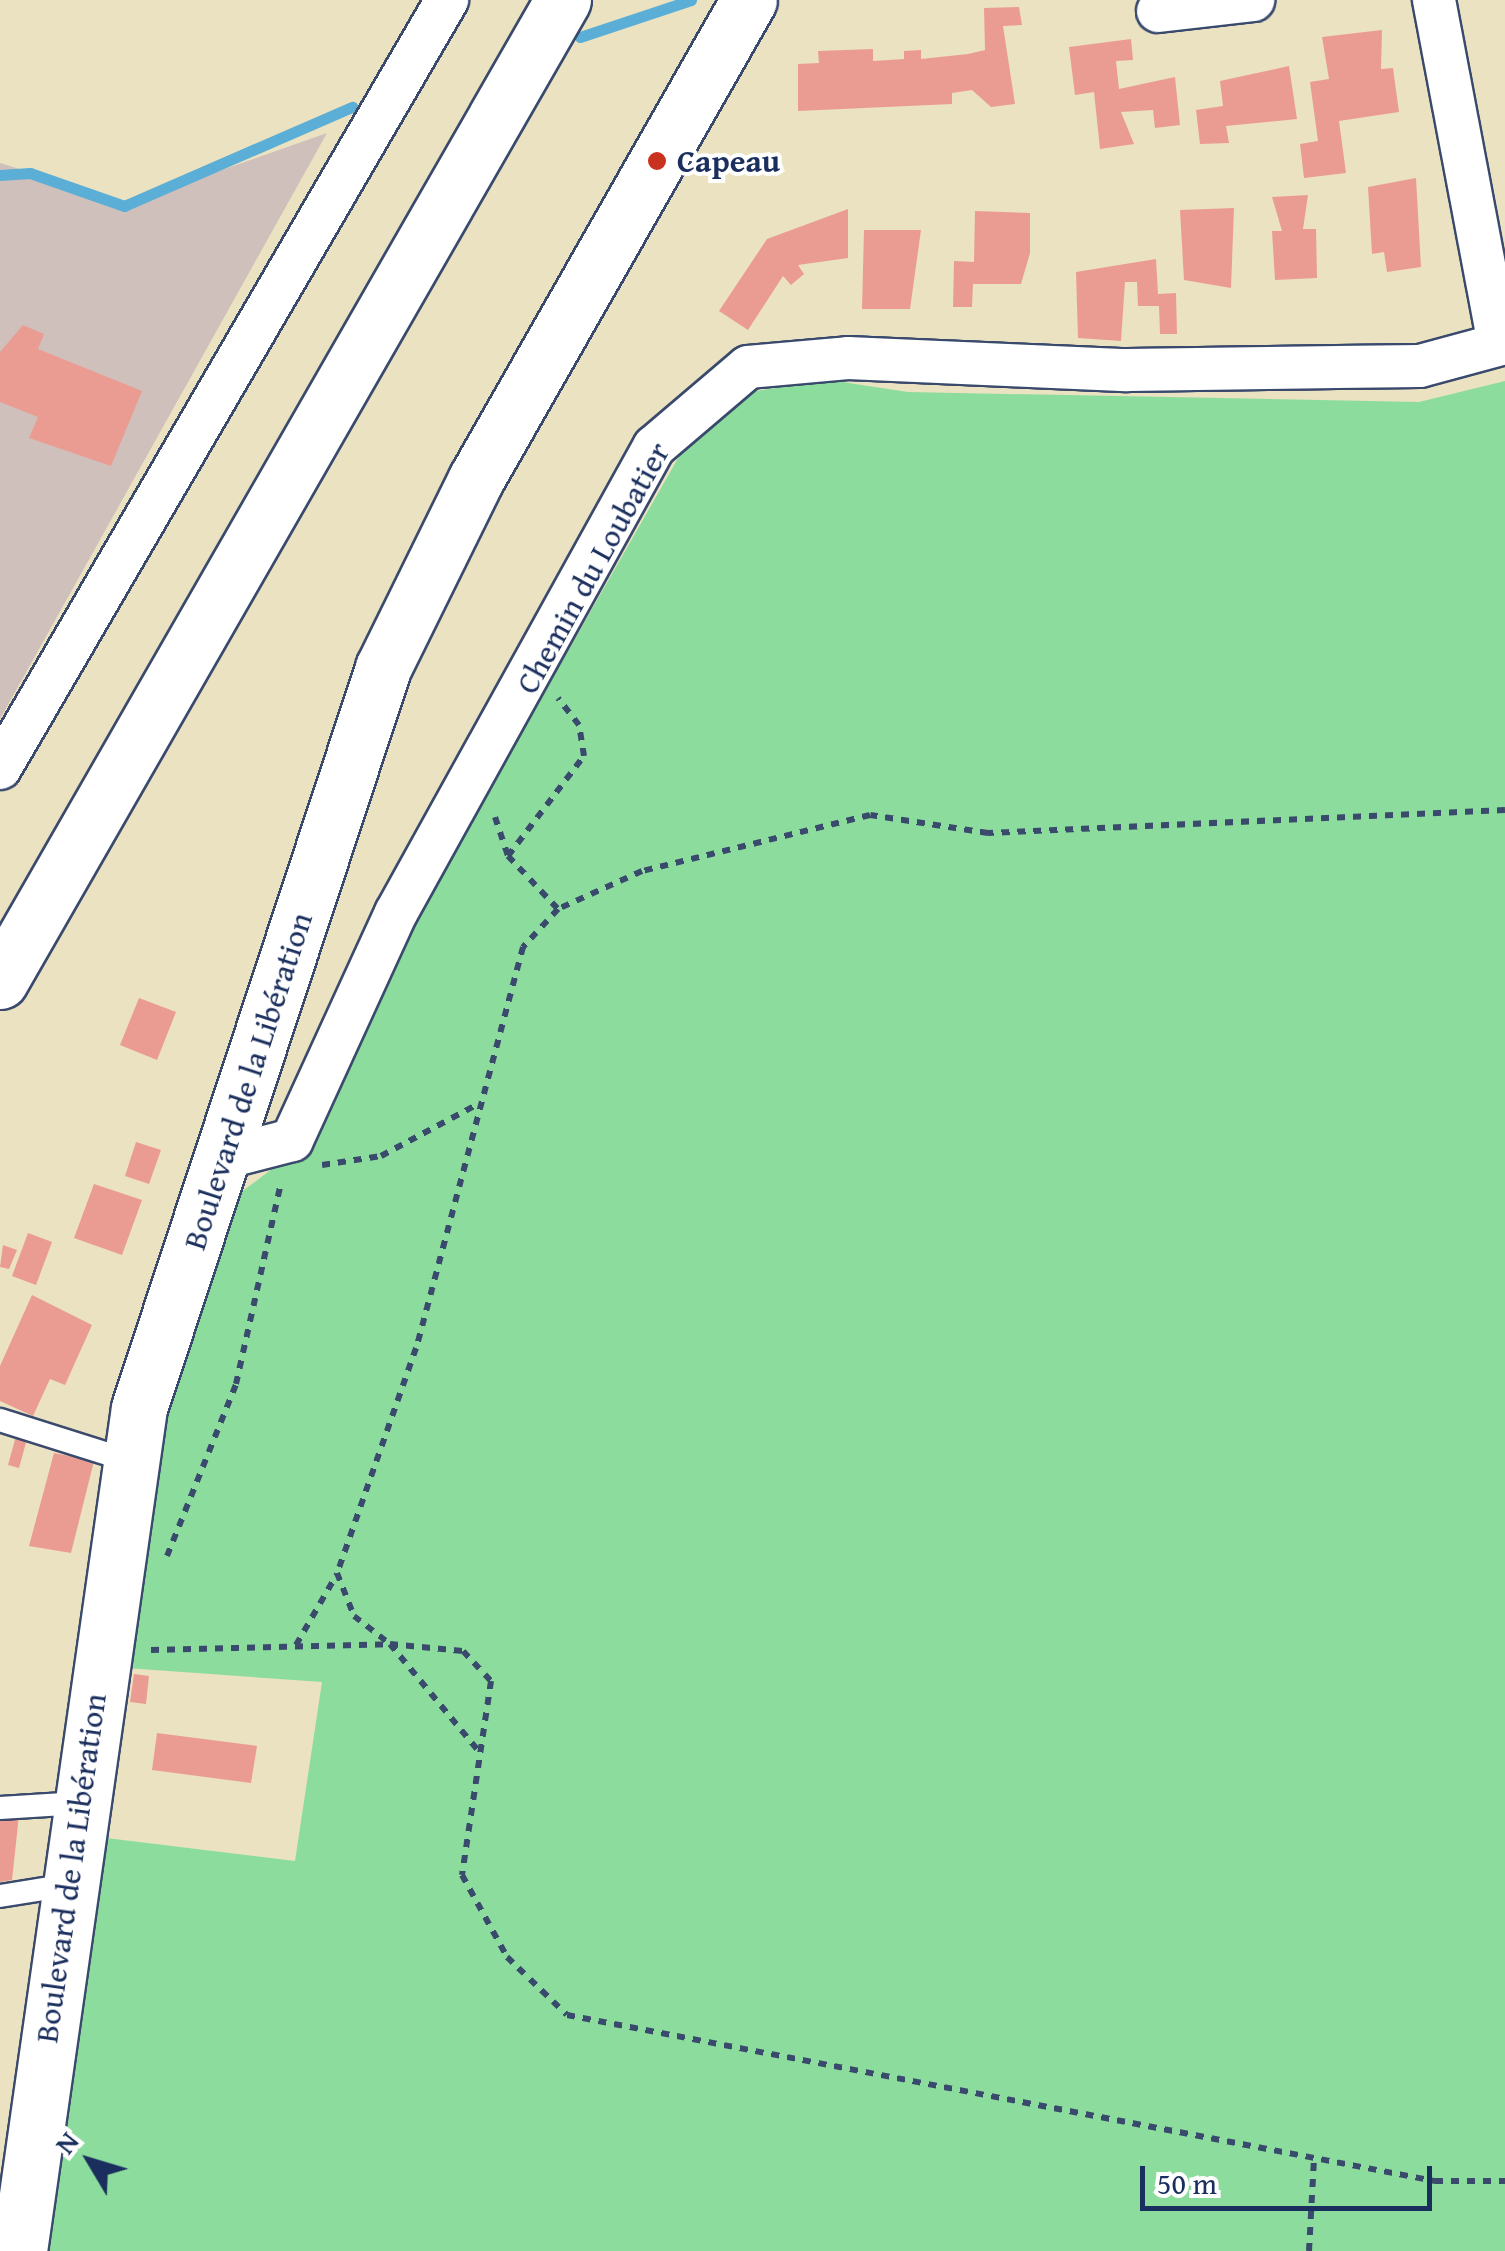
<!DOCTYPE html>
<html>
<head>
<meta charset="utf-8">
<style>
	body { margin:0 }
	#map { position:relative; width:1505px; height:2251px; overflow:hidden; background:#ebe2c1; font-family:"Gentium Book Plus",serif }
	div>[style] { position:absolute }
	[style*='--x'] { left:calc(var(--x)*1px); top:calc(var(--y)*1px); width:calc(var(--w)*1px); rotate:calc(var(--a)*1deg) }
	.industrial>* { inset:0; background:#cfc0bb }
	.green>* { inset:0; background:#8cdd9d }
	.stream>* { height:11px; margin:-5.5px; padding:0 5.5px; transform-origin:5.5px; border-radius:5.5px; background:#5baed6 }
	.building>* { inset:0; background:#eb9c92 }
	.path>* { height:6px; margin-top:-3px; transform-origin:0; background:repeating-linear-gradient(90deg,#3a4a6d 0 8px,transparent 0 16px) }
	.roads { filter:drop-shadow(2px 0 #3a4a6d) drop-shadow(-2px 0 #3a4a6d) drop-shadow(0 2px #3a4a6d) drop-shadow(0 -2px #3a4a6d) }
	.lane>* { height:22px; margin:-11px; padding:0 11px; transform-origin:11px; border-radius:11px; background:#fff }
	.street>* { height:42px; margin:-21px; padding:0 21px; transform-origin:21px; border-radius:21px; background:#fff }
	.secondary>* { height:55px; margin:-27.5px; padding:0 27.5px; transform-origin:27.5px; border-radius:27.5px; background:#fff }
	.dots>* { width:28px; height:28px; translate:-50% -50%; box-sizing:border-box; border:5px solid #fff; border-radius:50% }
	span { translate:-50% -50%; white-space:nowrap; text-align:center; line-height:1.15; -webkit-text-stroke:8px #fff; paint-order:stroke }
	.poi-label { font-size:32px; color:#1b2f5e; font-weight:700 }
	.left { translate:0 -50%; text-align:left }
	.street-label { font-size:32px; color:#1b2f5e }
	.north { position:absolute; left:40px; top:2111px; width:100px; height:100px; -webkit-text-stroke:8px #fff; paint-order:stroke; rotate:308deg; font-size:28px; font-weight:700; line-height:40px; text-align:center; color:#1b2f5e }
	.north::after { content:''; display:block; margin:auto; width:35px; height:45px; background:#1b2f5e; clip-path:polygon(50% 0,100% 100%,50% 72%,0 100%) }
	.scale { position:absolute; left:1140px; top:2166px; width:292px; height:45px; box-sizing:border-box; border:5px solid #1b2f5e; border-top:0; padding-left:12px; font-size:30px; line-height:35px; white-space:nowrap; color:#1b2f5e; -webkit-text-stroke:8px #fff; paint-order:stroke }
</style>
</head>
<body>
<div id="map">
	<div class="industrial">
		<div style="clip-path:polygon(327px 133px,0 719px,0 163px,129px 203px)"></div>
	</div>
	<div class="green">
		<div style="clip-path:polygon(829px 380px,908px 392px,1419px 402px,1505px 381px,1505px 2251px,48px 2251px,98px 1837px,295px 1861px,322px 1682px,126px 1668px,158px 1416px,224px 1205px,308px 1142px,438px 879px,685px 446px,742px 393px)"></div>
	</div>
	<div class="stream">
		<div style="--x:580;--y:37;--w:117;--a:-18.4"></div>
		<div style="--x:0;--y:175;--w:30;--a:-4"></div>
		<div style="--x:30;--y:173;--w:100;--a:19.3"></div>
		<div style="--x:124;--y:206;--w:249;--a:-23.5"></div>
	</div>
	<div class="building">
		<div style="clip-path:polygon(1019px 7px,1022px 25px,1003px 26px,1015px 104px,991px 107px,972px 90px,952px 93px,952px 104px,798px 111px,798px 64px,819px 63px,818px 51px,873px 49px,873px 61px,904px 59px,904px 51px,921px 50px,921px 59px,968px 54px,985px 50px,984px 8px)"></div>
		<div style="clip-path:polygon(1382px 30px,1381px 69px,1393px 68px,1399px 112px,1339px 121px,1346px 173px,1304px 178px,1300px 144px,1318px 141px,1310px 82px,1329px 79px,1322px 37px)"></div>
		<div style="clip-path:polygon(1131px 39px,1133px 60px,1116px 61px,1119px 89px,1175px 77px,1180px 125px,1155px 128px,1153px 110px,1121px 112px,1134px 144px,1100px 149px,1094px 92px,1075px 95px,1069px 47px)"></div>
		<div style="clip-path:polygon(1289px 66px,1297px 119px,1226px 126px,1229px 143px,1200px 144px,1196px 110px,1223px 106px,1220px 81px)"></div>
		<div style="clip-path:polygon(1416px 178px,1421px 267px,1387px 272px,1384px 252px,1372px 254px,1368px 187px)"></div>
		<div style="clip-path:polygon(1308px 195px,1303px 229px,1316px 229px,1317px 278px,1275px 280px,1272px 231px,1282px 231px,1272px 197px)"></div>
		<div style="clip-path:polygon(1234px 208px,1231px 288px,1184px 280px,1180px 210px)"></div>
		<div style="clip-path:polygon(848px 209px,848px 258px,798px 265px,804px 274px,791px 285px,783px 276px,748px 330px,719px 311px,767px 239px)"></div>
		<div style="clip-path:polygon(975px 211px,1030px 213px,1030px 253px,1021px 284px,973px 284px,972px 307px,953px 307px,954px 261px,974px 262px)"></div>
		<div style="clip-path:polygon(864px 230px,921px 230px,910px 309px,862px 309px)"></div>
		<div style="clip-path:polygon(1156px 259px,1158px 294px,1176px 293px,1177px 334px,1160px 334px,1159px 306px,1138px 306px,1137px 282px,1125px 282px,1121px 341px,1078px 338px,1076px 272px)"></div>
		<div style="clip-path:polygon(23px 325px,44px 334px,38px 349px,142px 391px,111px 466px,29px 438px,38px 417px,0 402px,0 352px)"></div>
		<div style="clip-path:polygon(139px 998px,176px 1012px,157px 1060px,120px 1045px)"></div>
		<div style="clip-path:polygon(136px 1142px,161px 1150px,149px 1184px,125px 1176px)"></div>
		<div style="clip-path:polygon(94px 1184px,142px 1200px,122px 1255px,74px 1238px)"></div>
		<div style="clip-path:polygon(28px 1233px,52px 1242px,36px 1285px,12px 1276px)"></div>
		<div style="clip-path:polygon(3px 1245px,17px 1250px,9px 1269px,0 1267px)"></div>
		<div style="clip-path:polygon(32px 1295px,92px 1325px,65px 1385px,50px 1379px,33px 1416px,0 1401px,0 1366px)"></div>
		<div style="clip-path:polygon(16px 1436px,27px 1439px,19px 1468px,8px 1465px)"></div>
		<div style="clip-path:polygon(54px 1453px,94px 1461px,71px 1553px,29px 1546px)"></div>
		<div style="clip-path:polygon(134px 1674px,149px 1676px,146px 1704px,130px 1702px)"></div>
		<div style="clip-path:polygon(157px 1733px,257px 1746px,251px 1783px,152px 1770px)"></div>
		<div style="clip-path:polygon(0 1815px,19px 1815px,12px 1880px,0 1882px)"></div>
	</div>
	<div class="path">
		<div style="--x:1505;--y:810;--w:518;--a:177.45"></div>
		<div style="--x:988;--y:833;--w:119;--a:-171.3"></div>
		<div style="--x:870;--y:815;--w:235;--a:166.2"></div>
		<div style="--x:642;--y:871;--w:92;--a:155.7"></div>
		<div style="--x:558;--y:909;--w:52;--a:132.6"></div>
		<div style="--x:523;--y:947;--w:415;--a:104.9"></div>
		<div style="--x:416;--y:1348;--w:238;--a:109.3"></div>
		<div style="--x:337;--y:1573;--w:46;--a:68.4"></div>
		<div style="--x:354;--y:1616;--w:46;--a:37.9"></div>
		<div style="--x:390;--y:1644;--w:73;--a:5.5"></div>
		<div style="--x:463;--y:1651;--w:41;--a:47"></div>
		<div style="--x:491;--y:1681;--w:196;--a:98.5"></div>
		<div style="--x:462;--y:1875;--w:94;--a:61.2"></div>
		<div style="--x:507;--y:1957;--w:83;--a:44"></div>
		<div style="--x:567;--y:2015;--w:884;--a:10.83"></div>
		<div style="--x:1435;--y:2181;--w:70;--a:0"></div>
		<div style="--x:495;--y:817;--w:41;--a:71.6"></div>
		<div style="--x:508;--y:856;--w:73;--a:46.7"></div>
		<div style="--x:508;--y:856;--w:126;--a:-52.8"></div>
		<div style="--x:584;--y:756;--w:31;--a:-99"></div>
		<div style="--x:579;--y:725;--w:34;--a:-128"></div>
		<div style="--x:322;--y:1165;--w:60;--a:-8.7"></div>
		<div style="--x:381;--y:1156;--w:112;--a:-28.2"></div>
		<div style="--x:167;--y:1556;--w:185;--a:-68.1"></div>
		<div style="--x:236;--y:1384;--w:207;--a:-77.4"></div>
		<div style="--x:296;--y:1645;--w:82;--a:-60"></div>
		<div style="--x:151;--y:1650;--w:239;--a:-1.4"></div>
		<div style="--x:390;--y:1644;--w:143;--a:50.4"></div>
		<div style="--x:1309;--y:2251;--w:92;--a:-86.9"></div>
	</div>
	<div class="roads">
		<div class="lane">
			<div style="--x:0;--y:1420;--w:136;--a:17.5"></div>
			<div style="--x:0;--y:1808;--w:80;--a:-3.6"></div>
			<div style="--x:0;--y:1896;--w:70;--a:-9.1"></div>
		</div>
		<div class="street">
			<div style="--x:1434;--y:0;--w:350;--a:79.3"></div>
			<div style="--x:1158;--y:11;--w:96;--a:-6.6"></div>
			<div style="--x:0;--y:768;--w:889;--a:-59.8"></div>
			<div style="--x:223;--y:1158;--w:71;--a:-14.6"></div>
			<div style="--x:292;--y:1140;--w:250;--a:-65.4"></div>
			<div style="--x:396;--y:913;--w:533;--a:-61.03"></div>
			<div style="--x:654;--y:447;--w:123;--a:-40.4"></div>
			<div style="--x:748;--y:367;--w:100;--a:-5.1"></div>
			<div style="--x:848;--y:358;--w:279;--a:2.5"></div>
			<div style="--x:1127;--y:370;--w:293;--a:-0.8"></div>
			<div style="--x:1420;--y:366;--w:88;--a:-15.1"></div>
		</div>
		<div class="secondary">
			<div style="--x:0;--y:981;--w:1131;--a:-60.15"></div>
			<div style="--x:19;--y:2251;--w:851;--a:-81.9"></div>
			<div style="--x:139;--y:1408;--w:779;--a:-71.75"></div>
			<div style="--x:383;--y:668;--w:211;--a:-63.8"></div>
			<div style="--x:476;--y:479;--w:551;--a:-60.32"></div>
		</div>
	</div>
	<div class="dots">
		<div style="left:657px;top:161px;background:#c8321e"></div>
	</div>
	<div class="poi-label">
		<span class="left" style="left:677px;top:161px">Capeau</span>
	</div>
	<div class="street-label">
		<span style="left:593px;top:568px;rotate:-61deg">Chemin du Loubatier</span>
		<span style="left:248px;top:1081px;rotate:-72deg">Boulevard de la Libération</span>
		<span style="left:71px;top:1868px;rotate:-82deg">Boulevard de la Libération</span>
	</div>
	<div class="north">N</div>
	<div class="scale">50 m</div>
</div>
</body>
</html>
